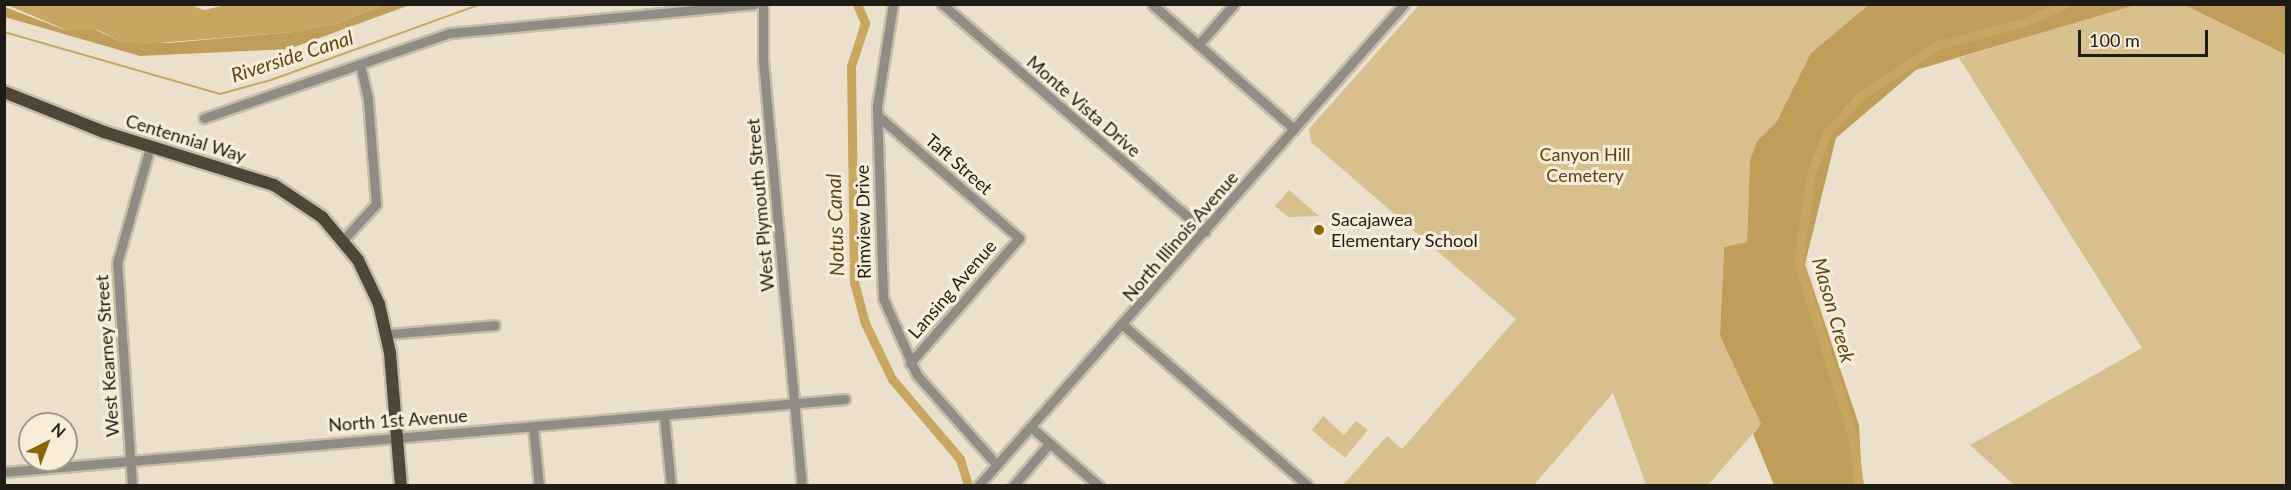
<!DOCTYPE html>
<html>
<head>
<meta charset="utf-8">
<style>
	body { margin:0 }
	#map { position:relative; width:2291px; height:490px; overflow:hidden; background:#eae0cc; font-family:Lato,sans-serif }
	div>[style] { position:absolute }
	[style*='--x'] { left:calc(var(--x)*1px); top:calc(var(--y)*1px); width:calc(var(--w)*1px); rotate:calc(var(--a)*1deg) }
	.green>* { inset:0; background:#d8c08e }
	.forest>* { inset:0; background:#be9e58 }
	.water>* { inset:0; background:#c8a761 }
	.stream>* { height:2px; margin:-1px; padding:0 1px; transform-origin:1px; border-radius:1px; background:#c8a761 }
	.canal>* { height:9px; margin:-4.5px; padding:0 4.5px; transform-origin:4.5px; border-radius:4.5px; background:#c8a761 }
	.roads { filter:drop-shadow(2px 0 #c5bdab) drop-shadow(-2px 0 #c5bdab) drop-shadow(0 2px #c5bdab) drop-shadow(0 -2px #c5bdab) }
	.minor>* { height:9px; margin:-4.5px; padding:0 4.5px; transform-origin:4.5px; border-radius:4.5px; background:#908c84 }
	.major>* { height:12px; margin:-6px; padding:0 6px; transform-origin:6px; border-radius:6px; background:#4e4739 }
	.dots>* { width:16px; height:16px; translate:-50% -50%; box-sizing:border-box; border:3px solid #f7edd9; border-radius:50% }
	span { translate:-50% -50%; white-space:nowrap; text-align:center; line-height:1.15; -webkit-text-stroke:6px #f7edd9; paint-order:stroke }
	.street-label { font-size:18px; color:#1f1c15 }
	.park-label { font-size:18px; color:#5c460e }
	.poi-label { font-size:18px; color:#1f1c15 }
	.left { translate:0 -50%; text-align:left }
	.water-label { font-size:20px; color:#5e4810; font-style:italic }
	.frame { position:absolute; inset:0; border:6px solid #1f1c15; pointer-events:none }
	.north { position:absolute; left:18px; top:412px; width:60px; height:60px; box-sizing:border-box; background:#f7edd9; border:2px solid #a1998b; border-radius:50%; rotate:42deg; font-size:16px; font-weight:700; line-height:24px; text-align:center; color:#1f1c15 }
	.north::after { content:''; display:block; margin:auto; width:21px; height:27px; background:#8a6706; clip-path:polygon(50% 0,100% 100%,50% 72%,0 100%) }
	.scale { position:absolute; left:2078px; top:30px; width:130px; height:27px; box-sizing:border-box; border:3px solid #1f1c15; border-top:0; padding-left:8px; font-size:18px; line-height:21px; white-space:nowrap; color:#1f1c15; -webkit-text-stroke:4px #f7edd9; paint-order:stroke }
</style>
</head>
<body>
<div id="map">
	<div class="green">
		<div style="clip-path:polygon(2135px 4px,2184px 5px,2286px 55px,2286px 485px,2014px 485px,1970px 445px,2142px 348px,1959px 58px)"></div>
		<div style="clip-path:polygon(1419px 5px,1870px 5px,1811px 53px,1794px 92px,1777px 121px,1757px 141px,1750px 160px,1747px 243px,1724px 247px,1720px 336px,1761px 424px,1708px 485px,1646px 485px,1613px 393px,1534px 485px,1343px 485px,1387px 436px,1402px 449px,1516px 319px,1311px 142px,1309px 129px)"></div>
		<div style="clip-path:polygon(1289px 190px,1319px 216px,1288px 217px,1275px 206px)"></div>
		<div style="clip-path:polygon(1323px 416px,1344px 435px,1356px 421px,1368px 430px,1345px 458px,1333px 448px,1342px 438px,1332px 448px,1312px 430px)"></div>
	</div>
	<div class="forest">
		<div style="clip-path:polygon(1870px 4px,2135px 5px,1916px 70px,1836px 138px,1805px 264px,1859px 425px,1862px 485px,1774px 485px,1753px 434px,1761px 424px,1720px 336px,1724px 247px,1747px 242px,1750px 160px,1757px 141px,1777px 121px,1811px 53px)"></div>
		<div style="clip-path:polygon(382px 5px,410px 5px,289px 49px,140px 56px,5px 17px,5px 7px,65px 30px,96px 30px,121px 42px,169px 43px,293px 32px,336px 24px)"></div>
		<div style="clip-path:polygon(2184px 5px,2286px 5px,2286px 55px,2262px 43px)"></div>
	</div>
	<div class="water">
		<div style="clip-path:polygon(5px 4px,187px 4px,204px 10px,230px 4px,382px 5px,336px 24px,294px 32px,146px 44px,121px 42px,98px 30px,66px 30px)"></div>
	</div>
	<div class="stream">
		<div style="--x:4;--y:32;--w:225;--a:16"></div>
		<div style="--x:220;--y:94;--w:53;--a:-15.4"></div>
		<div style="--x:271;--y:80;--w:223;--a:-19.9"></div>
	</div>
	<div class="canal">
		<div style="--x:857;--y:4;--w:21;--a:67"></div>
		<div style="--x:865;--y:23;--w:45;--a:108"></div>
		<div style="--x:851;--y:66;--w:216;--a:89.2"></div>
		<div style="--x:854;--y:282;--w:42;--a:75"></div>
		<div style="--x:865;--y:323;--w:62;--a:64.3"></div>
		<div style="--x:892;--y:379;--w:105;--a:49.6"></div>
		<div style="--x:960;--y:459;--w:28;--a:73"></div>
		<div style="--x:1859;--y:486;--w:49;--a:-97"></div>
		<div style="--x:1853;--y:437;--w:183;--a:-107.4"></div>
		<div style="--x:1798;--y:262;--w:89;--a:-81.6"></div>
		<div style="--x:1811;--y:174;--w:46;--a:-68.4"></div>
		<div style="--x:1828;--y:131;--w:51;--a:-46.6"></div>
		<div style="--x:1863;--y:94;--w:90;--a:-33.2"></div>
		<div style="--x:1938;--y:45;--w:87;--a:-14.7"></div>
		<div style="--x:2022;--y:23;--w:47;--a:-23.8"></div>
	</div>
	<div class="roads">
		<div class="minor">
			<div style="--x:763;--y:4;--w:56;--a:90"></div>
			<div style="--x:763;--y:60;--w:428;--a:84.8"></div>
			<div style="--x:893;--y:4;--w:103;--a:98.9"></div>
			<div style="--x:877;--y:106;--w:192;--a:88.2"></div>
			<div style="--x:883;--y:298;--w:84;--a:66.2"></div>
			<div style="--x:917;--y:375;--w:120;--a:48.4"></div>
			<div style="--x:942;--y:4;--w:348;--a:40.9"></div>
			<div style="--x:1152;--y:4;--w:189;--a:41.4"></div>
			<div style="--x:1198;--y:45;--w:55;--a:-48.7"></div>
			<div style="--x:877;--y:115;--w:188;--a:40.9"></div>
			<div style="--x:1019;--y:238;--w:166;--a:131.1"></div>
			<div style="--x:204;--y:118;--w:260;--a:-19.1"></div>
			<div style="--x:450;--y:33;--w:305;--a:-5.4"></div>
			<div style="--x:343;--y:240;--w:49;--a:-47.5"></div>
			<div style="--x:376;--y:204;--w:105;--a:-94.4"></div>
			<div style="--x:368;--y:99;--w:36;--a:-103"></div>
			<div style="--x:1123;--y:325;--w:245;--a:41"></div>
			<div style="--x:388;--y:334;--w:107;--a:-4.8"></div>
			<div style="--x:664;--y:416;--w:70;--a:84.3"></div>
			<div style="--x:533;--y:427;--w:59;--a:84.2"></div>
			<div style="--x:1032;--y:428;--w:89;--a:40.9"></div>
			<div style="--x:4;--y:472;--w:844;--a:-4.96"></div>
			<div style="--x:132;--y:486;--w:224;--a:-93.8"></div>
			<div style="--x:117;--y:263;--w:121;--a:-74.1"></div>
			<div style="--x:978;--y:486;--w:643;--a:-48.53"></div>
			<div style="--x:1013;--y:486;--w:55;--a:-49.4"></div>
		</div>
		<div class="major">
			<div style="--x:4;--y:92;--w:108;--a:21.8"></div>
			<div style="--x:104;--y:132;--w:178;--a:17.3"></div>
			<div style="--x:274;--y:185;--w:58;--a:33.7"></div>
			<div style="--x:322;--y:217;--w:56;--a:50.1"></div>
			<div style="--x:358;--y:260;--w:49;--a:64.5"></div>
			<div style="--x:379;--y:304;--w:50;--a:77.3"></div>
			<div style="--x:390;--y:353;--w:133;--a:85.3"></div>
		</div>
	</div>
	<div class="dots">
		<div style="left:1319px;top:230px;background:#8a6706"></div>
	</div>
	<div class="street-label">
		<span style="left:1084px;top:106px;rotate:41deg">Monte Vista Drive</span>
		<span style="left:186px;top:138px;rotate:17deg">Centennial Way</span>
		<span style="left:959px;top:164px;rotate:41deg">Taft Street</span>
		<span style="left:760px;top:205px;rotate:-95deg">West Plymouth Street</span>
		<span style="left:863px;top:222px;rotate:-91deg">Rimview Drive</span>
		<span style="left:1180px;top:236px;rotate:-49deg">North Illinois Avenue</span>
		<span style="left:952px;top:289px;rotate:-49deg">Lansing Avenue</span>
		<span style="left:107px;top:356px;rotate:-94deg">West Kearney Street</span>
		<span style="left:398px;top:420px;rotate:-4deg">North 1st Avenue</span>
	</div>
	<div class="park-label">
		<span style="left:1585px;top:165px">Canyon Hill<br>Cemetery</span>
	</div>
	<div class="poi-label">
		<span class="left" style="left:1331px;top:230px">Sacajawea<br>Elementary School</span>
	</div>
	<div class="water-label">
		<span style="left:292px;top:56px;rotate:-18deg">Riverside Canal</span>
		<span style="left:835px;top:225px;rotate:-92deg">Notus Canal</span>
		<span style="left:1834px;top:310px;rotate:74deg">Mason Creek</span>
	</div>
	<div class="frame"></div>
	<div class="north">N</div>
	<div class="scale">100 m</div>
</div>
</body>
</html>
